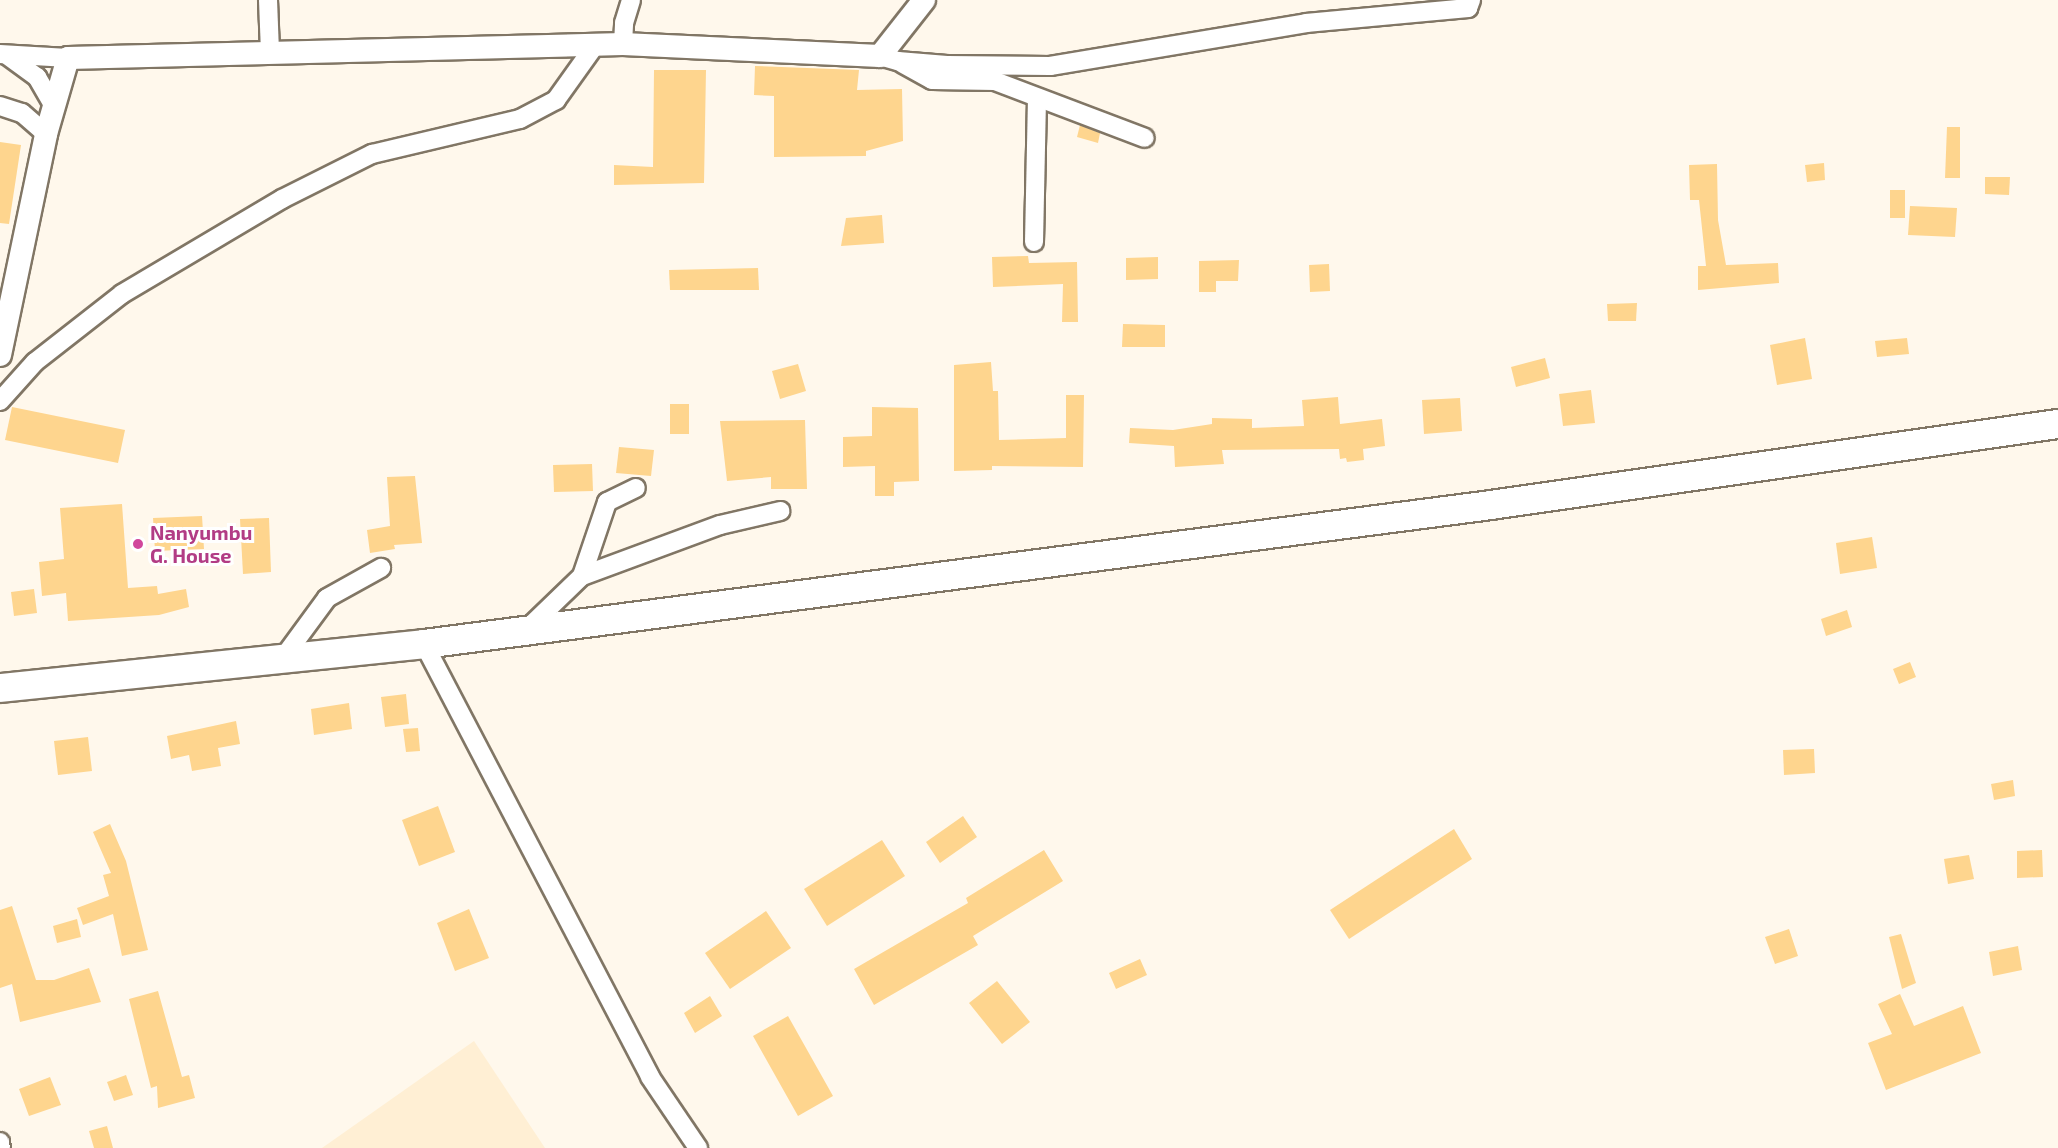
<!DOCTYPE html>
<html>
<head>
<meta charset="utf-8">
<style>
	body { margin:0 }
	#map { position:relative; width:2058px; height:1148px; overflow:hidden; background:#fff8ec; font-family:"Exo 2",sans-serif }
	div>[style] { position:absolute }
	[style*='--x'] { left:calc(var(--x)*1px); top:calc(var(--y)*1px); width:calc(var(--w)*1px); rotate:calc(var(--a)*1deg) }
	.built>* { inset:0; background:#ffefd4 }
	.building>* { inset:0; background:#fed58e }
	.roads { filter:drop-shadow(2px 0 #817665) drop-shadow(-2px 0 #817665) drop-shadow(0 2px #817665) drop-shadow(0 -2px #817665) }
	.minor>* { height:18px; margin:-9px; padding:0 9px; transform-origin:9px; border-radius:9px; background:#fff }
	.tertiary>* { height:22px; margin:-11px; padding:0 11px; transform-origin:11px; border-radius:11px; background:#fff }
	.primary>* { height:28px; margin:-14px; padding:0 14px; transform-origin:14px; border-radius:14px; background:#fff }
	.dots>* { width:16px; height:16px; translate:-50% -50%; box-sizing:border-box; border:3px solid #fff; border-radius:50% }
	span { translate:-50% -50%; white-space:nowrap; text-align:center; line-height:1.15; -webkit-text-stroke:6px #fff; paint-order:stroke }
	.hotel-label { font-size:20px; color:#b23c85; font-weight:700 }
	.left { translate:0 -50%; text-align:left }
</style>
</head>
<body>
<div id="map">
	<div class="built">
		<div style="clip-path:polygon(474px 1041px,545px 1148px,322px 1148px)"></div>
	</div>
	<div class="building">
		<div style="clip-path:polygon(755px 66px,859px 70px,857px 90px,902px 89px,903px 141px,866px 151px,866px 156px,774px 157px,774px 96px,754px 95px)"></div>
		<div style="clip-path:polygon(654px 70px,706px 70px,704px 183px,614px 185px,614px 165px,653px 167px)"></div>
		<div style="clip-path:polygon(1080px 125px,1100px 133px,1098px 143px,1077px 137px)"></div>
		<div style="clip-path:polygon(1947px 127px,1960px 127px,1960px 178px,1945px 178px)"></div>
		<div style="clip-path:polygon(0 142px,21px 145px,9px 224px,0 223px)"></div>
		<div style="clip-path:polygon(1824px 163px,1825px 180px,1807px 182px,1805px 165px)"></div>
		<div style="clip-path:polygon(1717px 164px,1718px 220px,1726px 265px,1778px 263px,1779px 283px,1698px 290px,1698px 266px,1706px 266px,1699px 200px,1690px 200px,1689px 165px)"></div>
		<div style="clip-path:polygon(1985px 177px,2010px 177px,2009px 195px,1985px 194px)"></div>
		<div style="clip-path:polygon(1890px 190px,1905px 190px,1905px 218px,1890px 218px)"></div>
		<div style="clip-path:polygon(1910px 206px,1957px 208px,1955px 237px,1908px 235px)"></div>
		<div style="clip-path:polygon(882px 215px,884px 243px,841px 246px,846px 218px)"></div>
		<div style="clip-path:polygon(1028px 256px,1029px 263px,1077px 262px,1078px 322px,1062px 322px,1063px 284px,993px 287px,992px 257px)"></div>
		<div style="clip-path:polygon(1158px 257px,1158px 279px,1126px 280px,1126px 258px)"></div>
		<div style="clip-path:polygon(1239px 260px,1238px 281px,1216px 281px,1216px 292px,1199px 292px,1199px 261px)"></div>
		<div style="clip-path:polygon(1329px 264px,1330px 291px,1310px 292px,1309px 265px)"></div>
		<div style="clip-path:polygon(758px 268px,759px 290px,670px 290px,669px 270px)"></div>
		<div style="clip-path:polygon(1637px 303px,1636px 321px,1608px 321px,1607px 304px)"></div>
		<div style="clip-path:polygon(1123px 324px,1165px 325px,1165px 347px,1122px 347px)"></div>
		<div style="clip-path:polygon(1805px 338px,1812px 379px,1777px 385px,1770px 345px)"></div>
		<div style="clip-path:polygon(1907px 338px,1909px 354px,1877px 357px,1875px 341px)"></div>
		<div style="clip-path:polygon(1545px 358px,1550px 378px,1516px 387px,1511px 367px)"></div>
		<div style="clip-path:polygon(991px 362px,993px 391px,998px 391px,999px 440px,1066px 438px,1066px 395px,1084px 395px,1083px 467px,992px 466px,992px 470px,954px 471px,954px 365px)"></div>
		<div style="clip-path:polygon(798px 364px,806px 391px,780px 399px,772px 371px)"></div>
		<div style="clip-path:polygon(1591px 390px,1595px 423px,1563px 426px,1559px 394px)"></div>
		<div style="clip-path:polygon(1338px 397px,1340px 424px,1382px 419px,1385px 446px,1363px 449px,1364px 460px,1347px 462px,1346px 458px,1340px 459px,1339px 449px,1222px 450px,1224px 464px,1175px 467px,1174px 446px,1129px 443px,1130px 428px,1173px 430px,1212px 424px,1212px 418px,1252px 419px,1252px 428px,1304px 426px,1302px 400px)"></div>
		<div style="clip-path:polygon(1460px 398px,1462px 431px,1424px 434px,1422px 400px)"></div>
		<div style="clip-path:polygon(670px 404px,689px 404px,689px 434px,670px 434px)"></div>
		<div style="clip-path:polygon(12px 407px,125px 430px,118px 463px,5px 440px)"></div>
		<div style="clip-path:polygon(872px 407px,918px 408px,919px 481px,894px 482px,894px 496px,875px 496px,875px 466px,843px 467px,843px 437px,872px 436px)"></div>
		<div style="clip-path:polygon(805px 420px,807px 489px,771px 489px,771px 477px,727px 481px,720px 421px)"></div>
		<div style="clip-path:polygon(619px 447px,654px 450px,651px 476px,616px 473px)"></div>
		<div style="clip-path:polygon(592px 464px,593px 491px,554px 492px,553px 465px)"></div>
		<div style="clip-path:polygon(415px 476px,422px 543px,394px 545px,395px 549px,370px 553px,367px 530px,390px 526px,387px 477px)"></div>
		<div style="clip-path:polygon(122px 504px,128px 588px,157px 586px,158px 594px,186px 589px,189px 607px,159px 615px,68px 621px,66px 593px,42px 596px,39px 562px,64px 559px,60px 508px)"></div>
		<div style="clip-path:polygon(202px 516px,204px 549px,155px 551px,153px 518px)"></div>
		<div style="clip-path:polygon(269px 518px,271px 572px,243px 574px,240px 519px)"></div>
		<div style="clip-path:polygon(1872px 537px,1877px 568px,1840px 574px,1836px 543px)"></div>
		<div style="clip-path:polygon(34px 589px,37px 613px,14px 616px,11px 592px)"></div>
		<div style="clip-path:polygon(1847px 610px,1852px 627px,1826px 636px,1821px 619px)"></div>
		<div style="clip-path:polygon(1910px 662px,1916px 677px,1899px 684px,1893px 669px)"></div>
		<div style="clip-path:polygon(406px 694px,409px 724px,385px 727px,381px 697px)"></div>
		<div style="clip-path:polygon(349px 703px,352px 729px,314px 735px,311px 709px)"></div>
		<div style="clip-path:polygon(236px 721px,240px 744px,218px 748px,221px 766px,192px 771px,189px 755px,171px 759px,167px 736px)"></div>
		<div style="clip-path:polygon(418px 728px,420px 751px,406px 752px,403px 729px)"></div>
		<div style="clip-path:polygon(88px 737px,92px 771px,58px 775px,54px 741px)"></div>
		<div style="clip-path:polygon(1814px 749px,1815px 773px,1784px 775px,1783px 750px)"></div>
		<div style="clip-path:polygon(2013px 780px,2015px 796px,1994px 800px,1991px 784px)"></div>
		<div style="clip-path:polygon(438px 806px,455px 852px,419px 866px,402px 820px)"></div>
		<div style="clip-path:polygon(963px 816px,977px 837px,940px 863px,926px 842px)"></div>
		<div style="clip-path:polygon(110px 824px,126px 861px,148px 950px,122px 956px,113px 914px,83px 925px,77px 908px,109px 896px,103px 875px,111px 873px,93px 832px)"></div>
		<div style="clip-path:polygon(1454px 829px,1472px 859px,1349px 939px,1330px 910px)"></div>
		<div style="clip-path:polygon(882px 840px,905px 876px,827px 926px,804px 889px)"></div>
		<div style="clip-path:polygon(1044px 850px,1063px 881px,973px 936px,978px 945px,874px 1005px,854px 969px,968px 903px,966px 898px)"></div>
		<div style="clip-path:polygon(2042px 850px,2043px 877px,2017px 878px,2017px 851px)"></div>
		<div style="clip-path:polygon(1969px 855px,1974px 879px,1948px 884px,1944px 859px)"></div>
		<div style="clip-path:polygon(12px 906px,36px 980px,54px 980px,89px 968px,101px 1002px,20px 1022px,12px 984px,0 988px,0 910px)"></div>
		<div style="clip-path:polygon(469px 909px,489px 958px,455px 971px,437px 923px)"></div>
		<div style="clip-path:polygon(766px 911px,791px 948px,730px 989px,705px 953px)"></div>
		<div style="clip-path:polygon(77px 919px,81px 937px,57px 943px,53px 926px)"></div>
		<div style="clip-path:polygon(1789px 929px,1798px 956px,1775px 964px,1765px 937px)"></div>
		<div style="clip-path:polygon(1901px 934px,1916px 983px,1902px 989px,1889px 937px)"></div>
		<div style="clip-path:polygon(2018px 946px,2022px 970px,1993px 976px,1989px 952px)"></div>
		<div style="clip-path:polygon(1140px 959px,1147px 975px,1116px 989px,1109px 973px)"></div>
		<div style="clip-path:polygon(997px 981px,1030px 1022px,1002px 1044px,969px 1003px)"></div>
		<div style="clip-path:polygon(158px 991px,182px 1077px,189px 1075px,195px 1098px,158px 1108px,157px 1086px,151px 1088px,129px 999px)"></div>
		<div style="clip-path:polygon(1900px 994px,1914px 1026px,1963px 1006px,1981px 1053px,1886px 1090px,1868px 1043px,1892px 1034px,1878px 1004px)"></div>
		<div style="clip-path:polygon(710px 996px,722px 1016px,695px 1033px,684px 1013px)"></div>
		<div style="clip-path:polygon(788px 1016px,833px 1096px,798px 1116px,753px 1036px)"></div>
		<div style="clip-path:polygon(126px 1075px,133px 1095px,114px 1101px,107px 1082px)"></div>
		<div style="clip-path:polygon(50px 1077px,61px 1105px,29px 1116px,19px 1089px)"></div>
		<div style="clip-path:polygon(107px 1126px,113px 1148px,94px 1148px,89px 1131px)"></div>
	</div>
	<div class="roads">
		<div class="minor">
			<div style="--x:268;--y:0;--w:52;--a:87.8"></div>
			<div style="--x:623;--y:44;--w:21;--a:-87"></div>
			<div style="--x:624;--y:23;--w:24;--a:-73"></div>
			<div style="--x:0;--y:54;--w:68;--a:3.4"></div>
			<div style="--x:8;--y:56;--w:36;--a:36"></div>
			<div style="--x:37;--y:77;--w:32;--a:60"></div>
			<div style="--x:880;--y:56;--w:19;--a:16"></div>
			<div style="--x:898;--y:61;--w:49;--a:4.7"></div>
			<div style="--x:947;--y:65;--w:103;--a:0.6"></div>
			<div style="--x:1050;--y:66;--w:260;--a:-9.5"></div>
			<div style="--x:1306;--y:23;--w:163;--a:-5.3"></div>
			<div style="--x:1468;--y:8;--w:9;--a:-69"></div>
			<div style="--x:903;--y:64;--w:33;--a:29"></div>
			<div style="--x:932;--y:80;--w:63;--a:0.9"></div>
			<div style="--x:995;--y:81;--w:160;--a:20.8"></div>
			<div style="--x:0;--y:106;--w:23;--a:18"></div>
			<div style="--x:22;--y:113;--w:32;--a:41"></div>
			<div style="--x:1034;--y:242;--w:144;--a:-88.8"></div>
			<div style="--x:0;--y:401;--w:52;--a:-48.1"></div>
			<div style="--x:35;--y:362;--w:110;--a:-38"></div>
			<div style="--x:122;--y:294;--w:186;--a:-30.7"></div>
			<div style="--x:282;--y:199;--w:101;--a:-26.6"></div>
			<div style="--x:372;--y:154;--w:152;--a:-13.3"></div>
			<div style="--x:520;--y:119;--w:41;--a:-27.8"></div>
			<div style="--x:556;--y:100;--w:69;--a:-54.5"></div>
			<div style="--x:582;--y:576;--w:78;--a:-71.3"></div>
			<div style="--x:607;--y:502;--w:32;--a:-26"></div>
			<div style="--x:525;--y:631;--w:79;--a:-44"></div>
			<div style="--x:582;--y:576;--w:147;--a:-20.3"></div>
			<div style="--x:720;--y:525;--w:62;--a:-13.1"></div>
			<div style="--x:424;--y:644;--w:488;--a:62.4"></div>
			<div style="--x:650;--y:1077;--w:86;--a:55.9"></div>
			<div style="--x:283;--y:658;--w:74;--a:-53.7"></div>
			<div style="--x:327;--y:598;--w:62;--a:-29.1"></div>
			<div style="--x:0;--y:1142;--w:6;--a:81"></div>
		</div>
		<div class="tertiary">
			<div style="--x:0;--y:355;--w:226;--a:-78.2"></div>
			<div style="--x:46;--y:134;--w:79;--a:-73.9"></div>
			<div style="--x:68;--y:58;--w:555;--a:-1.44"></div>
			<div style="--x:623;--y:44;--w:257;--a:2.7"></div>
			<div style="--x:880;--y:56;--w:71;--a:-51.8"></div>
		</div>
		<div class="primary">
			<div style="--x:0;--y:688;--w:426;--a:-5.9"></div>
			<div style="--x:424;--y:644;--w:1076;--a:-7.42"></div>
			<div style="--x:1491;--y:505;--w:573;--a:-8.13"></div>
		</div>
	</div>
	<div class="dots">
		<div style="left:138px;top:544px;background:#d1479c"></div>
	</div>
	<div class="hotel-label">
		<span class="left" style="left:150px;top:544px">Nanyumbu<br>G. House</span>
	</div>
</div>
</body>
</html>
